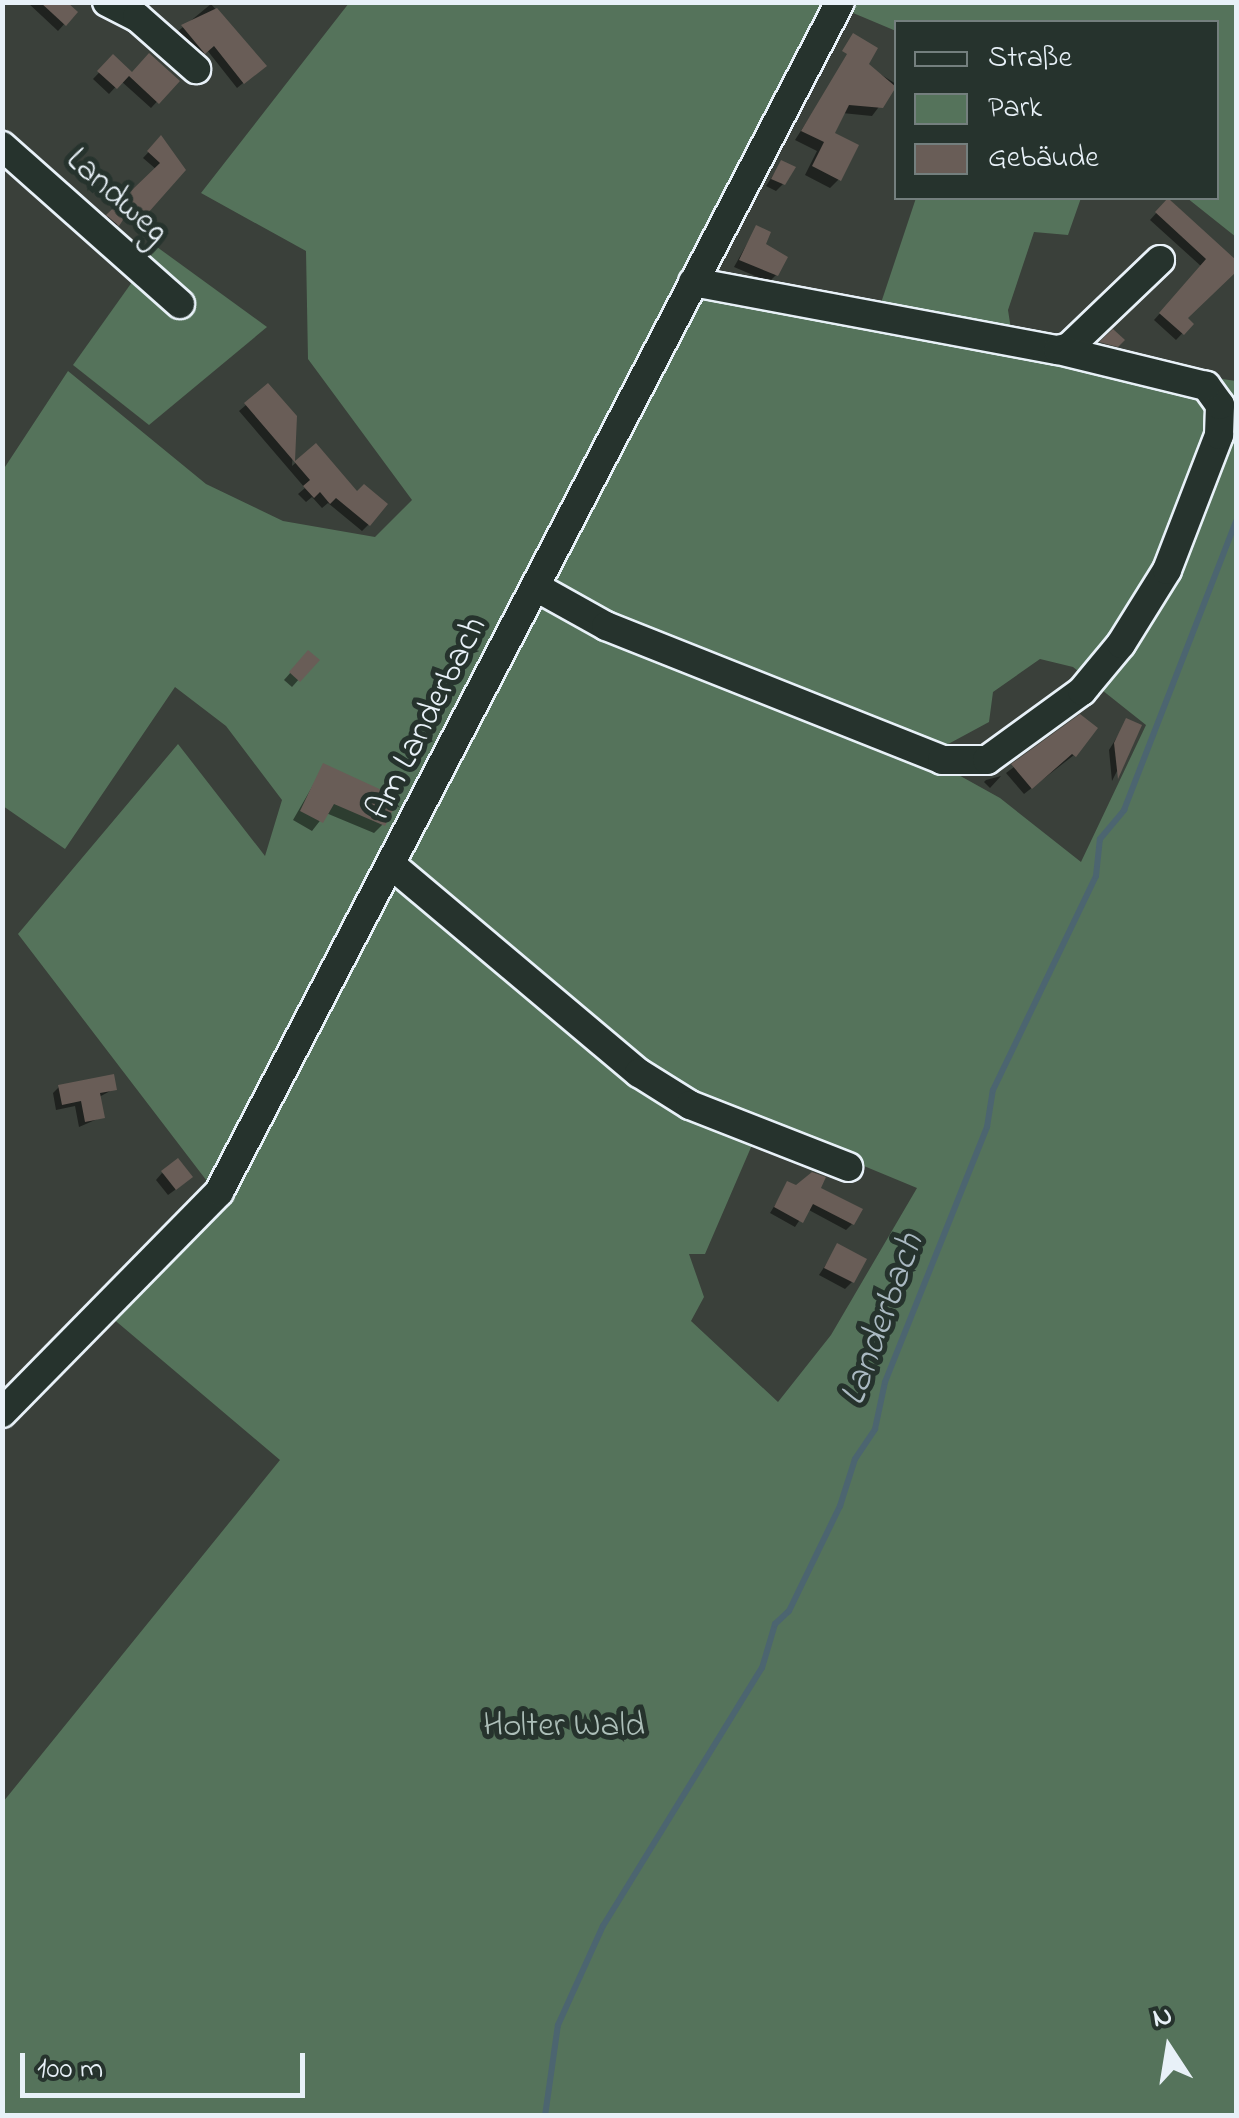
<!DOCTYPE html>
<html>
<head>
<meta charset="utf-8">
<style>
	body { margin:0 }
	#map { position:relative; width:1239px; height:2118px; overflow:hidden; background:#3a403a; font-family:"Indie Flower",sans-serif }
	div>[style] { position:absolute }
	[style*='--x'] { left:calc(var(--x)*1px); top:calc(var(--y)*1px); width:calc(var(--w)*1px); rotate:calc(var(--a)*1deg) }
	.green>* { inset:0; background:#55735b }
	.shadow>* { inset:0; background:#0007 }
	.stream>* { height:6px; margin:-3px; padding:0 3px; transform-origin:3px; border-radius:3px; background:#4c6570 }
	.building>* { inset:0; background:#695d57 }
	.roads { filter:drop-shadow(2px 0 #e8f1f8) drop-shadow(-2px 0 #e8f1f8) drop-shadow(0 2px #e8f1f8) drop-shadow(0 -2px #e8f1f8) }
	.minor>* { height:28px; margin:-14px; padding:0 14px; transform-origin:14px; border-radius:14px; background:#26332d }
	span { translate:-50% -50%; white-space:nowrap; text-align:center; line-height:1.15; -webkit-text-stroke:10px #26332d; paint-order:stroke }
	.street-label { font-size:35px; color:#e8f1f8 }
	.park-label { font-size:35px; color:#adbfb9 }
	.water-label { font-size:38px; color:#aab9c2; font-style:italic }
	.frame { position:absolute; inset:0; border:5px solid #e8f1f8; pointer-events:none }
	.legend { position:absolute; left:894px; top:20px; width:325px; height:180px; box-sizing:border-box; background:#26332d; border:2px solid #747f7e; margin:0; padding:12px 18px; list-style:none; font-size:30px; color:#e8f1f8 }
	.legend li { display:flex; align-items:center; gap:20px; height:50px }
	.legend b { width:50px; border:2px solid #747f7e }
	.north { position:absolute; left:1119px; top:1998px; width:100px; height:100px; -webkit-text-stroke:8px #26332d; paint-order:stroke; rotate:348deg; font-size:28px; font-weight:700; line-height:40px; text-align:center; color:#e8f1f8 }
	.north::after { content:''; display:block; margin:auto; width:35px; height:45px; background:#e8f1f8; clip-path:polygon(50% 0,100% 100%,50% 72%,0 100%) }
	.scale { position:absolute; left:20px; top:2053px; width:285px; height:45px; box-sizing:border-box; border:5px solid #e8f1f8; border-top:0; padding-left:12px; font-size:30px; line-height:35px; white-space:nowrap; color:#e8f1f8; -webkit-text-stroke:8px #26332d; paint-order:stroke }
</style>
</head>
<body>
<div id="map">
	<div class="green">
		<div style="clip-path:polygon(851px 2px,1236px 3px,1236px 237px,1187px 198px,1216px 198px,1216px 22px,896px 22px,896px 31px,846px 10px)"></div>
		<div style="clip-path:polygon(349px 3px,830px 3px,780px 88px,467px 711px,213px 1189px,18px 934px,178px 744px,265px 856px,282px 800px,226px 726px,175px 687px,65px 849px,3px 806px,3px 470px,68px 371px,206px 484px,283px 521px,375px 537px,412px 500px,308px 359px,306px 251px,201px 193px)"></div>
		<div style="clip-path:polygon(916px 198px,1081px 198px,1068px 235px,1034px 232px,1008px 310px,1012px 336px,876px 318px)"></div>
		<div style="clip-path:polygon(157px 247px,267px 327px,149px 425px,73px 365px)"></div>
		<div style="clip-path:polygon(evenodd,697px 291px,863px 326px,1236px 381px,1236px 2115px,3px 2116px,3px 1802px,280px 1460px,111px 1317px,225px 1197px,397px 876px,636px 1082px,755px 1138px,705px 1254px,689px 1254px,704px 1297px,691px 1321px,778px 1402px,831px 1335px,917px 1188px,695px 1096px,645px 1068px,401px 869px,697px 291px,1040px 659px,1073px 667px,1146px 725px,1081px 862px,1000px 798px,946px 768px,939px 749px,989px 722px,993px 692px,1040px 659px)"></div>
	</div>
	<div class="shadow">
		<div style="clip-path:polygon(27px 2px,63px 2px,74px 13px,58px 31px)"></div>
		<div style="clip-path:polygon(211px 4px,264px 66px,237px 88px,207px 50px,198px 58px,177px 32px)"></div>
		<div style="clip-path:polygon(850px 55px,896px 84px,872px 116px,842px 113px,832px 134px,839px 179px,830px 188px,805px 175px,817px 151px,795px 140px)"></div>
		<div style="clip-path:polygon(113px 58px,131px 75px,176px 81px,151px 108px,121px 81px,109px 94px,93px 79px)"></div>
		<div style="clip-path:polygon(161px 139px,183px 170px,134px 225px,123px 216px,113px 230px,103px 221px,157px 170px,143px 158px)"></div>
		<div style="clip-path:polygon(781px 163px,783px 184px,776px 191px,766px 186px)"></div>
		<div style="clip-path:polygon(1169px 199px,1236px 263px,1185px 318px,1191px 324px,1176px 340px,1154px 320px,1202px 267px,1150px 220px)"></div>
		<div style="clip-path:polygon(756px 228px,776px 275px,769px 282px,734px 267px)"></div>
		<div style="clip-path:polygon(246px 405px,295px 417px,292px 466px,315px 446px,357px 494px,369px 524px,362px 531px,328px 503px,322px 508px,312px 497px,306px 502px,298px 494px,305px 488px,239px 411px)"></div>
		<div style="clip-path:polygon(308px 653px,316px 660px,292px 687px,284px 680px)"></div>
		<div style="clip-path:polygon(1080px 717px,1074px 755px,1024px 794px,1006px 773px)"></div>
		<div style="clip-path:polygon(1127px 721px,1139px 727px,1112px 781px,1109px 750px)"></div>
		<div style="clip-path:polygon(324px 766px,383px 824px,374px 833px,326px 813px,312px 831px,293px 820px)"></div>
		<div style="clip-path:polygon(1001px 776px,990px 788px,984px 782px,986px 780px)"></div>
		<div style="clip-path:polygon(59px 1087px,114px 1089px,99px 1097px,102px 1117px,79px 1127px,75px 1106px,56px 1110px,53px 1093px)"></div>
		<div style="clip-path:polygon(162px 1173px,183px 1184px,168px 1195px,156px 1180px)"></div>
		<div style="clip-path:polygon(788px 1184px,818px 1188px,852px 1224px,846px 1230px,807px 1209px,795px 1227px,770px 1213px)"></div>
		<div style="clip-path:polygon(838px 1246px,852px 1282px,845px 1289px,819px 1275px)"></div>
	</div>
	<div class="stream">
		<div style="--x:545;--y:2116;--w:92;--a:-81.9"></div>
		<div style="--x:558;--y:2025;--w:109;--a:-65.6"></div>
		<div style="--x:603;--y:1926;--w:303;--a:-58.4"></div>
		<div style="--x:762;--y:1668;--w:46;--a:-73.5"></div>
		<div style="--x:775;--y:1624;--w:19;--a:-43"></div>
		<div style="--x:789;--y:1611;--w:117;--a:-64.1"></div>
		<div style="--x:840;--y:1506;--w:49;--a:-72.3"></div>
		<div style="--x:855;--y:1459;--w:36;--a:-56"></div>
		<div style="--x:875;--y:1429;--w:48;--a:-78"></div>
		<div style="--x:885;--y:1382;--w:275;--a:-68.2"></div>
		<div style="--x:987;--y:1127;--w:37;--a:-81"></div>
		<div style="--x:993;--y:1090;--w:237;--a:-64.3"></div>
		<div style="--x:1096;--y:876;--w:37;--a:-84"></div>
		<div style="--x:1100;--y:839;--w:38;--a:-50"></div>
		<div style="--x:1124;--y:810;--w:310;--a:-68.8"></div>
	</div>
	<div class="building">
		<div style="clip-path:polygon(40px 2px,67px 2px,78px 12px,66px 26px)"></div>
		<div style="clip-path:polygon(217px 8px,267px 66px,244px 84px,214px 46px,205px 54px,181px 25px)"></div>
		<div style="clip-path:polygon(853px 33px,878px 48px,869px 64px,896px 87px,883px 108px,849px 105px,835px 133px,859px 145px,841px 181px,812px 166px,824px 142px,801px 131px,847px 54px,842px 51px)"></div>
		<div style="clip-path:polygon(149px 53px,180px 81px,159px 104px,129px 76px,117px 89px,97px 71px,113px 54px,132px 72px)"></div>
		<div style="clip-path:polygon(161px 135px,186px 170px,140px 222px,129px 211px,119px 226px,106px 215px,160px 163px,147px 151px)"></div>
		<div style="clip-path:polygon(781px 160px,796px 167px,785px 185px,771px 179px)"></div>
		<div style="clip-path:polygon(1168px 198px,1236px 260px,1236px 272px,1188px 318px,1194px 324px,1184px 335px,1159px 313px,1206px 259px,1155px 212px)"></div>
		<div style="clip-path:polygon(756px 225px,771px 232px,766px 244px,788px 257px,778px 276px,739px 260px)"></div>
		<div style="clip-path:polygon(1113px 329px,1125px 340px,1118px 347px,1099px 342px)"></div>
		<div style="clip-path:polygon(268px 383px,297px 416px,295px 461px,316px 443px,357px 491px,364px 484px,388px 504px,370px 526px,336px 498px,330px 504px,320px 492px,314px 498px,303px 486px,310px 480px,244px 403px)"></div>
		<div style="clip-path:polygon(308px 650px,320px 660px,300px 682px,289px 672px)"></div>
		<div style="clip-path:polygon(1080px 714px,1098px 728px,1076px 757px,1072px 754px,1032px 789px,1011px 764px)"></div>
		<div style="clip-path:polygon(1126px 718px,1142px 725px,1118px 779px,1114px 743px)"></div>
		<div style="clip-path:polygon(323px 763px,399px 798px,385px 826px,334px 804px,323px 823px,300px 811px)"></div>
		<div style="clip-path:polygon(114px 1074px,117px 1090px,100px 1093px,105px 1118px,85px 1122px,81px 1101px,62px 1105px,58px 1085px)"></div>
		<div style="clip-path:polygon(178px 1158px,193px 1177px,176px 1190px,161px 1171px)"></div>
		<div style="clip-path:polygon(812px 1172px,826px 1177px,821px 1188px,863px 1209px,854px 1225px,813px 1204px,803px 1223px,774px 1207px,787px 1181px,796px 1185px)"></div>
		<div style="clip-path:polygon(837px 1243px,867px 1259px,854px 1283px,824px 1268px)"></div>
	</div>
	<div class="roads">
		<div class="minor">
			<div style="--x:107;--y:2;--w:34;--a:27"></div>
			<div style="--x:137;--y:17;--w:79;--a:41.4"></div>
			<div style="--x:2;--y:146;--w:238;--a:41.6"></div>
			<div style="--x:693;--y:282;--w:371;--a:10.6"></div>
			<div style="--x:1058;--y:350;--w:11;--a:-15"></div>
			<div style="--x:1069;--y:347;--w:126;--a:-43.7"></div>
			<div style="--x:538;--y:588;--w:78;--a:29.2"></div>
			<div style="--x:606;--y:626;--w:362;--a:21.7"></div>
			<div style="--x:942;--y:760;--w:45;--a:0"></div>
			<div style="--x:987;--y:760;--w:117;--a:-36"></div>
			<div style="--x:1082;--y:691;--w:61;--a:-50.3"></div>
			<div style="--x:1121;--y:644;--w:87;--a:-58.1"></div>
			<div style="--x:1167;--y:570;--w:145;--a:-68.9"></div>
			<div style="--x:1219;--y:435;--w:30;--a:-88"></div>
			<div style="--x:1220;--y:405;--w:24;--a:-126"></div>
			<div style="--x:1206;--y:386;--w:152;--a:-166.3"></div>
			<div style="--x:394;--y:867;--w:320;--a:40.1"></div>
			<div style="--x:639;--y:1073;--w:60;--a:32.1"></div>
			<div style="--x:690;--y:1105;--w:170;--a:21.4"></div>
			<div style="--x:2;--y:1413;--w:310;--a:-45.5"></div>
			<div style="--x:219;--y:1192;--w:1342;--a:-62.44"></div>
		</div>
	</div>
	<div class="street-label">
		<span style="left:116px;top:197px;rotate:42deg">Landweg</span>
		<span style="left:428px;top:719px;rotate:-63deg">Am Landerbach</span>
	</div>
	<div class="park-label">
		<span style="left:564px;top:1727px">Holter Wald</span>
	</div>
	<div class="water-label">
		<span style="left:884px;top:1320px;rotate:-70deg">Landerbach</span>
	</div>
	<div class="frame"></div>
	<ul class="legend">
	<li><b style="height:12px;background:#26332d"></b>Straße</li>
	<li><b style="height:28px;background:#55735b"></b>Park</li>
	<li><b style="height:28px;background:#695d57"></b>Gebäude</li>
	</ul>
	<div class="north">N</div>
	<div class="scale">100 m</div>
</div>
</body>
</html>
